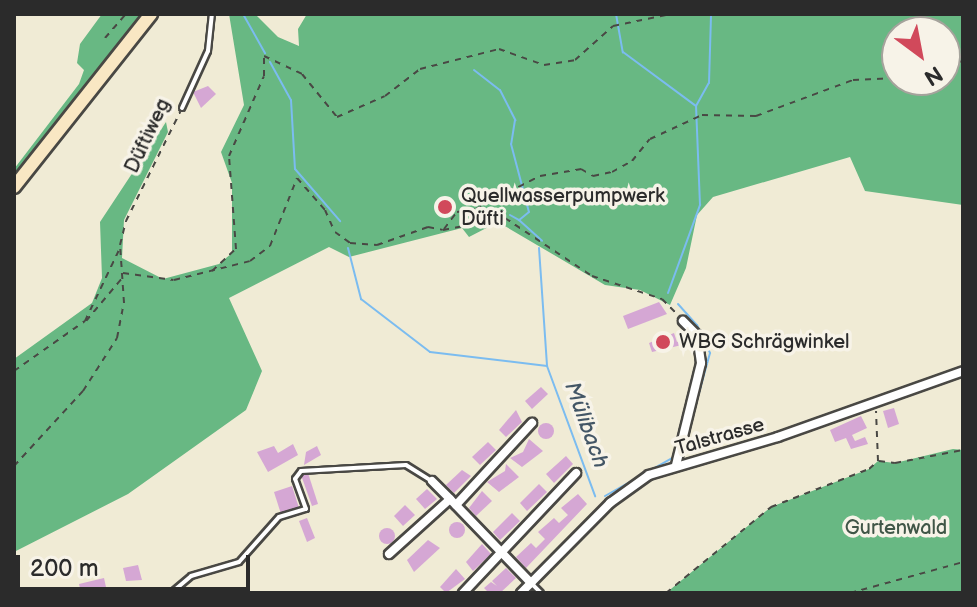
<!DOCTYPE html>
<html>
<head>
<meta charset="utf-8">
<style>
	body { margin:0 }
	#map { position:relative; width:977px; height:607px; overflow:hidden; background:#f0ebd5; font-family:"Balsamiq Sans",sans-serif }
	div>[style] { position:absolute }
	[style*='--x'] { left:calc(var(--x)*1px); top:calc(var(--y)*1px); width:calc(var(--w)*1px); rotate:calc(var(--a)*1deg) }
	.forest>* { inset:0; background:#68b883 }
	.stream>* { height:2px; margin:-1px; padding:0 1px; transform-origin:1px; border-radius:1px; background:#7bbcf0 }
	.building>* { inset:0; background:#d5a7d4 }
	.round { border-radius:50% }
	.path>* { height:2px; margin-top:-1px; transform-origin:0; background:repeating-linear-gradient(90deg,#494844 0 6px,transparent 0 12px) }
	.roads { filter:drop-shadow(2px 0 #494844) drop-shadow(-2px 0 #494844) drop-shadow(0 2px #494844) drop-shadow(0 -2px #494844) }
	.lane>* { height:4px; margin:-2px; padding:0 2px; transform-origin:2px; border-radius:2px; background:#fff }
	.street>* { height:8px; margin:-4px; padding:0 4px; transform-origin:4px; border-radius:4px; background:#fff }
	.secondary>* { height:12px; margin:-6px; padding:0 6px; transform-origin:6px; border-radius:6px; background:#f9e7c3 }
	.dots>* { width:22px; height:22px; translate:-50% -50%; box-sizing:border-box; border:4px solid #f7f3e8; border-radius:50% }
	span { translate:-50% -50%; white-space:nowrap; text-align:center; line-height:1.15; -webkit-text-stroke:7px #f7f3e8; paint-order:stroke }
	.street-label { font-size:20px; color:#2b2b2b }
	.poi-label { font-size:20px; color:#2b2b2b }
	.left { translate:0 -50%; text-align:left }
	.park-label { font-size:20px; color:#405647 }
	.water-label { font-size:22px; color:#435666; font-style:italic }
	.frame { position:absolute; inset:0; border:16px solid #2b2b2b; pointer-events:none }
	.north { position:absolute; left:881px; top:16px; width:80px; height:80px; box-sizing:border-box; background:#f7f3e8; border:2px solid #a5a39c; border-radius:50%; rotate:148deg; font-size:22px; font-weight:700; line-height:32px; text-align:center; color:#2b2b2b }
	.north::after { content:''; display:block; margin:auto; width:28px; height:36px; background:#d1495b; clip-path:polygon(50% 0,100% 100%,50% 72%,0 100%) }
	.scale { position:absolute; left:16px; top:555px; width:234px; height:36px; box-sizing:border-box; border:4px solid #2b2b2b; border-top:0; padding-left:10px; font-size:24px; line-height:28px; white-space:nowrap; color:#2b2b2b; -webkit-text-stroke:6px #f7f3e8; paint-order:stroke }
</style>
</head>
<body>
<div id="map">
	<div class="forest">
		<div style="clip-path:polygon(102px 14px,146px 14px,14px 181px,14px 169px,79px 84px,84px 70px,77px 63px,80px 44px)"></div>
		<div style="clip-path:polygon(evenodd,229px 14px,255px 14px,278px 37px,299px 46px,298px 29px,307px 14px,963px 14px,963px 205px,865px 191px,850px 157px,713px 197px,697px 215px,686px 268px,670px 305px,640px 290px,605px 285px,498px 222px,469px 237px,462px 228px,349px 257px,329px 247px,229px 298px,262px 371px,246px 410px,128px 494px,14px 552px,14px 359px,92px 303px,102px 278px,100px 222px,166px 122px,168px 132px,124px 220px,122px 258px,163px 279px,219px 264px,232px 253px,232px 183px,221px 152px,244px 105px,229px 14px,897px 32px,945px 32px,945px 80px,897px 80px,897px 32px)"></div>
		<div style="clip-path:polygon(953px 449px,963px 450px,963px 593px,666px 593px,771px 507px,869px 469px,878px 461px,895px 463px)"></div>
	</div>
	<div class="stream">
		<div style="--x:243;--y:14;--w:45;--a:60.6"></div>
		<div style="--x:616;--y:14;--w:39;--a:80"></div>
		<div style="--x:623;--y:52;--w:91;--a:36.5"></div>
		<div style="--x:270;--y:62;--w:43;--a:61.1"></div>
		<div style="--x:291;--y:100;--w:69;--a:86.7"></div>
		<div style="--x:295;--y:169;--w:69;--a:49.1"></div>
		<div style="--x:474;--y:70;--w:33;--a:38"></div>
		<div style="--x:500;--y:90;--w:34;--a:63"></div>
		<div style="--x:515;--y:120;--w:24;--a:99"></div>
		<div style="--x:511;--y:144;--w:70;--a:75.2"></div>
		<div style="--x:529;--y:212;--w:13;--a:141"></div>
		<div style="--x:519;--y:220;--w:31;--a:42"></div>
		<div style="--x:510;--y:215;--w:10;--a:29"></div>
		<div style="--x:348;--y:248;--w:53;--a:75.7"></div>
		<div style="--x:361;--y:299;--w:87;--a:37.5"></div>
		<div style="--x:430;--y:352;--w:118;--a:6.8"></div>
		<div style="--x:539;--y:248;--w:118;--a:86.1"></div>
		<div style="--x:547;--y:366;--w:139;--a:69.7"></div>
		<div style="--x:668;--y:293;--w:94;--a:-70"></div>
		<div style="--x:700;--y:205;--w:99;--a:-92.3"></div>
		<div style="--x:696;--y:106;--w:26;--a:-61"></div>
		<div style="--x:709;--y:83;--w:69;--a:-88.3"></div>
		<div style="--x:678;--y:304;--w:28;--a:48"></div>
		<div style="--x:697;--y:325;--w:31;--a:65"></div>
		<div style="--x:710;--y:353;--w:102;--a:105.4"></div>
		<div style="--x:605;--y:496;--w:79;--a:-29.5"></div>
	</div>
	<div class="building">
		<div style="clip-path:polygon(208px 86px,216px 94px,201px 108px,193px 92px)"></div>
		<div style="clip-path:polygon(659px 302px,667px 314px,628px 329px,623px 316px)"></div>
		<div style="clip-path:polygon(674px 333px,677px 342px,684px 339px,686px 344px,652px 352px,649px 343px)"></div>
		<div style="clip-path:polygon(541px 387px,548px 394px,532px 409px,525px 401px)"></div>
		<div style="clip-path:polygon(894px 408px,899px 424px,888px 428px,883px 411px)"></div>
		<div style="clip-path:polygon(516px 410px,522px 422px,506px 437px,499px 430px)"></div>
		<div style="clip-path:polygon(861px 416px,867px 428px,852px 435px,855px 441px,865px 437px,868px 444px,851px 449px,846px 438px,835px 442px,830px 430px)"></div>
		<div class="round" style="left:538px;top:423px;width:16px;height:16px"></div>
		<div style="clip-path:polygon(529px 439px,543px 451px,522px 467px,510px 458px,523px 452px)"></div>
		<div style="clip-path:polygon(488px 442px,496px 450px,480px 465px,472px 457px)"></div>
		<div style="clip-path:polygon(293px 444px,298px 455px,268px 472px,257px 452px,274px 446px,278px 453px)"></div>
		<div style="clip-path:polygon(317px 446px,321px 455px,304px 465px,306px 452px)"></div>
		<div style="clip-path:polygon(566px 456px,573px 464px,554px 483px,546px 474px)"></div>
		<div style="clip-path:polygon(506px 464px,519px 477px,499px 492px,487px 482px,505px 471px)"></div>
		<div style="clip-path:polygon(462px 470px,471px 476px,454px 493px,446px 485px)"></div>
		<div style="clip-path:polygon(308px 473px,318px 504px,312px 506px,301px 475px)"></div>
		<div style="clip-path:polygon(539px 484px,547px 492px,527px 511px,520px 503px)"></div>
		<div style="clip-path:polygon(292px 486px,299px 508px,281px 514px,274px 492px)"></div>
		<div style="clip-path:polygon(427px 489px,437px 499px,425px 509px,416px 499px)"></div>
		<div style="clip-path:polygon(482px 491px,492px 501px,476px 516px,469px 508px)"></div>
		<div style="clip-path:polygon(578px 494px,587px 504px,526px 568px,516px 557px,531px 543px,536px 548px,545px 539px,538px 532px,554px 518px,559px 523px,568px 515px,561px 508px)"></div>
		<div style="clip-path:polygon(405px 505px,415px 515px,403px 526px,394px 516px)"></div>
		<div style="clip-path:polygon(512px 513px,520px 521px,500px 540px,493px 532px)"></div>
		<div style="clip-path:polygon(307px 518px,315px 538px,307px 542px,299px 521px)"></div>
		<div class="round" style="left:449px;top:522px;width:16px;height:16px"></div>
		<div class="round" style="left:379px;top:528px;width:16px;height:16px"></div>
		<div style="clip-path:polygon(428px 540px,440px 548px,414px 572px,407px 560px)"></div>
		<div style="clip-path:polygon(482px 544px,491px 554px,473px 571px,466px 562px)"></div>
		<div style="clip-path:polygon(138px 565px,142px 580px,126px 581px,123px 568px)"></div>
		<div style="clip-path:polygon(506px 568px,516px 578px,500px 593px,489px 593px,484px 588px,491px 582px,497px 586px,492px 581px)"></div>
		<div style="clip-path:polygon(456px 569px,465px 579px,446px 593px,440px 587px)"></div>
		<div style="clip-path:polygon(104px 578px,106px 587px,81px 593px,79px 584px)"></div>
	</div>
	<div class="path">
		<div style="--x:105;--y:38;--w:32;--a:-49"></div>
		<div style="--x:945;--y:65;--w:18;--a:-13"></div>
		<div style="--x:444;--y:229;--w:21;--a:-53"></div>
		<div style="--x:457;--y:212;--w:19;--a:-9"></div>
		<div style="--x:476;--y:209;--w:72;--a:-27.3"></div>
		<div style="--x:540;--y:176;--w:42;--a:-9.7"></div>
		<div style="--x:581;--y:169;--w:14;--a:30"></div>
		<div style="--x:593;--y:176;--w:19;--a:-12"></div>
		<div style="--x:612;--y:172;--w:23;--a:-29"></div>
		<div style="--x:632;--y:161;--w:28;--a:-51"></div>
		<div style="--x:650;--y:139;--w:57;--a:-24.8"></div>
		<div style="--x:702;--y:115;--w:54;--a:1.1"></div>
		<div style="--x:756;--y:116;--w:103;--a:-20.4"></div>
		<div style="--x:853;--y:80;--w:44;--a:-2.6"></div>
		<div style="--x:212;--y:271;--w:33;--a:-43"></div>
		<div style="--x:236;--y:249;--w:93;--a:-94.3"></div>
		<div style="--x:229;--y:156;--w:87;--a:-66.4"></div>
		<div style="--x:264;--y:76;--w:20;--a:-90"></div>
		<div style="--x:264;--y:56;--w:42;--a:25.3"></div>
		<div style="--x:302;--y:74;--w:55;--a:50.9"></div>
		<div style="--x:337;--y:117;--w:52;--a:-23.6"></div>
		<div style="--x:385;--y:96;--w:44;--a:-37.6"></div>
		<div style="--x:420;--y:69;--w:81;--a:-14.2"></div>
		<div style="--x:499;--y:49;--w:48;--a:19.6"></div>
		<div style="--x:544;--y:65;--w:31;--a:-9"></div>
		<div style="--x:575;--y:60;--w:51;--a:-41.8"></div>
		<div style="--x:613;--y:26;--w:59;--a:-11.7"></div>
		<div style="--x:123;--y:273;--w:51;--a:7.8"></div>
		<div style="--x:174;--y:280;--w:78;--a:-14"></div>
		<div style="--x:250;--y:261;--w:25;--a:-37"></div>
		<div style="--x:270;--y:246;--w:73;--a:-68.3"></div>
		<div style="--x:297;--y:178;--w:43;--a:48.8"></div>
		<div style="--x:325;--y:210;--w:24;--a:66"></div>
		<div style="--x:335;--y:232;--w:19;--a:36"></div>
		<div style="--x:350;--y:243;--w:27;--a:4"></div>
		<div style="--x:377;--y:245;--w:54;--a:-19.4"></div>
		<div style="--x:428;--y:227;--w:15;--a:11"></div>
		<div style="--x:443;--y:230;--w:63;--a:-11"></div>
		<div style="--x:505;--y:218;--w:105;--a:33.7"></div>
		<div style="--x:592;--y:276;--w:74;--a:18.2"></div>
		<div style="--x:662;--y:299;--w:24;--a:45"></div>
		<div style="--x:86;--y:321;--w:57;--a:-49.9"></div>
		<div style="--x:14;--y:371;--w:87;--a:-35.2"></div>
		<div style="--x:85;--y:321;--w:79;--a:-64.4"></div>
		<div style="--x:879;--y:461;--w:16;--a:7"></div>
		<div style="--x:895;--y:463;--w:69;--a:-10.8"></div>
		<div style="--x:14;--y:466;--w:102;--a:-47.4"></div>
		<div style="--x:83;--y:391;--w:63;--a:-57.3"></div>
		<div style="--x:117;--y:338;--w:36;--a:-79"></div>
		<div style="--x:124;--y:303;--w:58;--a:-93.9"></div>
		<div style="--x:120;--y:245;--w:25;--a:-76"></div>
		<div style="--x:126;--y:221;--w:122;--a:-63.6"></div>
		<div style="--x:666;--y:593;--w:136;--a:-39.3"></div>
		<div style="--x:771;--y:507;--w:105;--a:-21.2"></div>
		<div style="--x:869;--y:469;--w:12;--a:-42"></div>
		<div style="--x:878;--y:461;--w:50;--a:-92.3"></div>
		<div style="--x:850;--y:593;--w:117;--a:-15.3"></div>
	</div>
	<div class="roads">
		<div class="lane">
			<div style="--x:182;--y:108;--w:63;--a:-65.5"></div>
			<div style="--x:208;--y:51;--w:37;--a:-84"></div>
			<div style="--x:531;--y:583;--w:14;--a:45"></div>
			<div style="--x:171;--y:593;--w:26;--a:-40"></div>
			<div style="--x:191;--y:576;--w:50;--a:-16.3"></div>
			<div style="--x:239;--y:562;--w:60;--a:-48.4"></div>
			<div style="--x:279;--y:517;--w:28;--a:-17"></div>
			<div style="--x:306;--y:509;--w:32;--a:-110"></div>
			<div style="--x:295;--y:479;--w:10;--a:-53"></div>
			<div style="--x:301;--y:471;--w:105;--a:-3.3"></div>
			<div style="--x:406;--y:465;--w:31;--a:32"></div>
		</div>
		<div class="street">
			<div style="--x:676;--y:465;--w:105;--a:-76.2"></div>
			<div style="--x:701;--y:363;--w:28;--a:-98"></div>
			<div style="--x:697;--y:335;--w:20;--a:-135"></div>
			<div style="--x:432;--y:481;--w:25;--a:45"></div>
			<div style="--x:456;--y:505;--w:112;--a:-47.2"></div>
			<div style="--x:389;--y:554;--w:82;--a:-42"></div>
			<div style="--x:450;--y:499;--w:117;--a:46"></div>
			<div style="--x:463;--y:593;--w:165;--a:-46.7"></div>
			<div style="--x:521;--y:593;--w:127;--a:-45.3"></div>
			<div style="--x:610;--y:503;--w:48;--a:-35.7"></div>
			<div style="--x:649;--y:475;--w:134;--a:-16.4"></div>
			<div style="--x:778;--y:437;--w:196;--a:-19.6"></div>
		</div>
		<div class="secondary">
			<div style="--x:14;--y:187;--w:221;--a:-51.6"></div>
		</div>
	</div>
	<div class="dots">
		<div style="left:445px;top:207px;background:#d1495b"></div>
		<div style="left:663px;top:342px;background:#d1495b"></div>
	</div>
	<div class="street-label">
		<span style="left:148px;top:136px;rotate:-65deg">Düftiweg</span>
		<span style="left:720px;top:437px;rotate:-16deg">Talstrasse</span>
	</div>
	<div class="poi-label">
		<span class="left" style="left:461px;top:208px">Quellwasserpumpwerk<br>Düfti</span>
		<span class="left" style="left:679px;top:342px">WBG Schrägwinkel</span>
	</div>
	<div class="park-label">
		<span style="left:896px;top:528px">Gurtenwald</span>
	</div>
	<div class="water-label">
		<span style="left:586px;top:425px;rotate:70deg">Mülibach</span>
	</div>
	<div class="frame"></div>
	<div class="north">N</div>
	<div class="scale">200 m</div>
</div>
</body>
</html>
